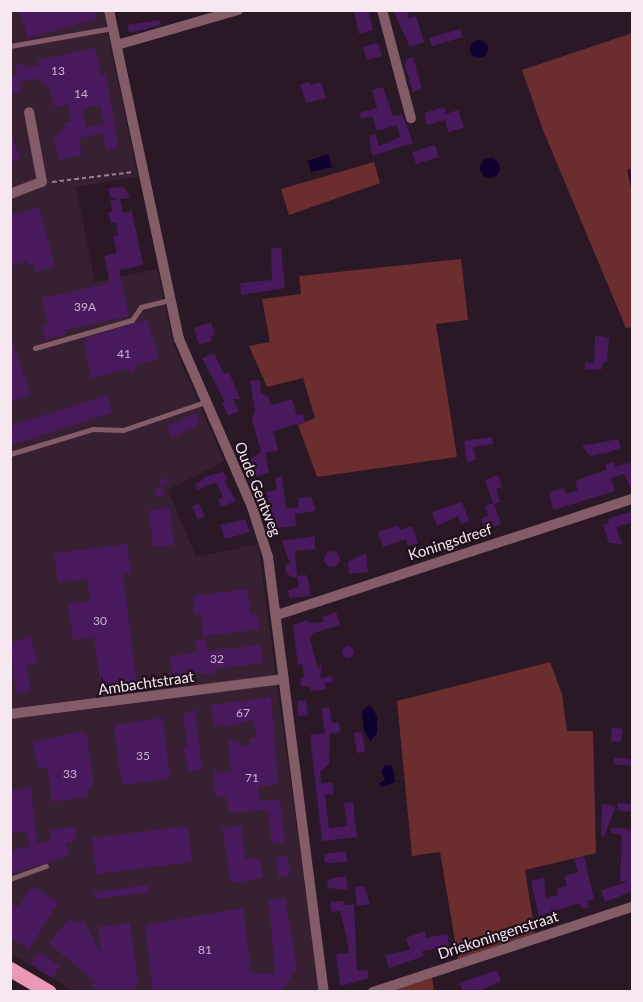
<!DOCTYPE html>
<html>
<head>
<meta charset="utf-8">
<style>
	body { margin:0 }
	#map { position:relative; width:643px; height:1002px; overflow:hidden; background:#2a1826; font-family:Lato,sans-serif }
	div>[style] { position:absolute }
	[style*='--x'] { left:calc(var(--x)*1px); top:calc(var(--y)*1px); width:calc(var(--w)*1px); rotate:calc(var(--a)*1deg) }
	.built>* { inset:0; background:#382033 }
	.green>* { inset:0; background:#6b2d2e }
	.water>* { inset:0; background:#0f002f }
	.round { border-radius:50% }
	.building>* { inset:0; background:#49195e }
	.path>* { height:1.5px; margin-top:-0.75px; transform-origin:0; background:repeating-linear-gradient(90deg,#91828d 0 4.5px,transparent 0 7.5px) }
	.service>* { height:5px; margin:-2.5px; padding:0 2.5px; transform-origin:2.5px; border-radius:2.5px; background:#835c68 }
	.minor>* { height:10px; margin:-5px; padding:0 5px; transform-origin:5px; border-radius:5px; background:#835c68 }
	.primary>* { height:15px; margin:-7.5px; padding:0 7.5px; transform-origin:7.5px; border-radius:7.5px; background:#ea98b3 }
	span { translate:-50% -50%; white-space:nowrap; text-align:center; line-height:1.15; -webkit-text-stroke:4.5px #200f1c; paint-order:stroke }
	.number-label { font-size:12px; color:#cab4cc }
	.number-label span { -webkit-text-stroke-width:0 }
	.street-label { font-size:15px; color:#f5e8f1 }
	.frame { position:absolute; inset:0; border:12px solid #f5e8f1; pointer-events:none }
</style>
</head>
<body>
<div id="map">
	<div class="built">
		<div style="clip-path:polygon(11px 11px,103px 11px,138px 177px,76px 187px,95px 282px,157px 269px,174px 346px,224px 461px,168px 490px,196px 557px,258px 544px,319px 991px,74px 991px,11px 954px)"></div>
	</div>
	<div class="green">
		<div style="clip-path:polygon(632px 33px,632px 168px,627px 170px,632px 192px,632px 327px,626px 328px,543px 130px,522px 70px)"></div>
		<div style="clip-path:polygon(374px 162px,380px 183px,289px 215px,281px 189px)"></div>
		<div style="clip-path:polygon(461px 259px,468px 320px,436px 324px,457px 457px,317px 477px,298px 425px,315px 418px,303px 378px,267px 387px,249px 346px,270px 342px,262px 299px,301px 294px,299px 276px)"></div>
		<div style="clip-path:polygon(550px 662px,562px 694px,567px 731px,593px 731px,596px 853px,525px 870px,535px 933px,458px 959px,440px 852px,412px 856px,397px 701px)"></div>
		<div style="clip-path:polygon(432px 978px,434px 991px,389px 991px)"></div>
	</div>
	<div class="water">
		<div class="round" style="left:470px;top:40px;width:18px;height:18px"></div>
		<div style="clip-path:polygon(328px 154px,332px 167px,311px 172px,308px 161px)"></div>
		<div class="round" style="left:480px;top:158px;width:20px;height:20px"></div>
		<div style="clip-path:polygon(370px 705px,377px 716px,377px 733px,370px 741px,364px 730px,362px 711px)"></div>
		<div style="clip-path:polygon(385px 765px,392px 766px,395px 782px,383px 787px,379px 784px,385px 779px,381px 772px)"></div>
	</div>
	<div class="building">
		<div style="clip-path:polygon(19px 10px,94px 10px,97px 19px,28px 38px)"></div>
		<div style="clip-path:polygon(354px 10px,368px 10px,373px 30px,359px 34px)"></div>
		<div style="clip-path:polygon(393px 10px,407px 10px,409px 18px,416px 16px,424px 42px,410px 47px)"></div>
		<div style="clip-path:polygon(160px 20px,161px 25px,129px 33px,127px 25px)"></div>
		<div style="clip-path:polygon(460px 29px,463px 37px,432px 46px,429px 38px)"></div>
		<div style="clip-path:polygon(378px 43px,382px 56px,367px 60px,363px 47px)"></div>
		<div style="clip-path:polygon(evenodd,95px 48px,101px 75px,106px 74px,118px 147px,106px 150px,102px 133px,79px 138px,82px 155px,58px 160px,54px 138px,65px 128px,64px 123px,71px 121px,68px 104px,54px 107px,49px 86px,44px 87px,42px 78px,20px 82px,21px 92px,10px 94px,10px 76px,17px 75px,15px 65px,24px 63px,25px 68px,39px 65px,38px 60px,95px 48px,100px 105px,104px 124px,86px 128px,82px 109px,100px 105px)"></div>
		<div style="clip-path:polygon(413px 57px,422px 89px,413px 92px,405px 65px,407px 59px)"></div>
		<div style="clip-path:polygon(309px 82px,310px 85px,321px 82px,326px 98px,306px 103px,300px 84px)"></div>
		<div style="clip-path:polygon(383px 87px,393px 116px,402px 114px,413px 143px,372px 156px,369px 136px,375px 134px,379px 146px,400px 137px,397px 125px,377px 131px,372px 116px,361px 119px,359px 113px,377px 108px,372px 90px)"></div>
		<div style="clip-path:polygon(444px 107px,446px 114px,458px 110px,464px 128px,448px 132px,445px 120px,427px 125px,424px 113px)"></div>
		<div style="clip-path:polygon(10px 129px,19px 155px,19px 160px,10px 162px)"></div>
		<div style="clip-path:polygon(435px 145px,439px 157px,416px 164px,412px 152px)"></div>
		<div style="clip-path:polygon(124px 187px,130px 198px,120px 199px,123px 213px,132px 211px,143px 265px,119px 270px,129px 316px,65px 330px,65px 334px,45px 340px,42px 326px,48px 325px,42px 298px,110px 283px,104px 256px,117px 253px,113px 236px,118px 235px,116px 222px,111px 223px,108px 212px,113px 211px,110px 201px,119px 199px,110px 197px,108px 188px)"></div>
		<div style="clip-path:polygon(39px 207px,55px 267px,36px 272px,34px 264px,28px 266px,27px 261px,10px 266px,10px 215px)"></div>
		<div style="clip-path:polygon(281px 247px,285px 288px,241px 295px,240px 283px,272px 280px,271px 249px)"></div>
		<div style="clip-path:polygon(147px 319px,159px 358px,134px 366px,136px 372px,130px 373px,128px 368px,91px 379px,84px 339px)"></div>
		<div style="clip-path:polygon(211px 322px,215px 335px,211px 336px,212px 341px,199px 345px,194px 328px)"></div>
		<div style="clip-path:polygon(595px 335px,609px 338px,607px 362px,603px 362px,602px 369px,585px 370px,585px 362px,594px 363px)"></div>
		<div style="clip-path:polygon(10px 336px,31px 395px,10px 402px)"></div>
		<div style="clip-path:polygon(214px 353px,224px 374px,229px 372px,240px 399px,233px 399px,239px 411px,228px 416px,222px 403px,225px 402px,202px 358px)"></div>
		<div style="clip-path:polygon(260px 380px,261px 394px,268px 396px,271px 405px,292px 399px,297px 415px,303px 414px,305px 422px,273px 431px,278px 450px,265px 453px,269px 472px,257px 477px,251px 459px,261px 452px,252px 420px,255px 410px,250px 381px)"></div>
		<div style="clip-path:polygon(107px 395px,112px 413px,10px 445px,10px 426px)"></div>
		<div style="clip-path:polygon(196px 413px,200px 422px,195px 427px,172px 438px,167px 426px)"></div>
		<div style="clip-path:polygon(492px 437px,493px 444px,473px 447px,476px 460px,467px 462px,464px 441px)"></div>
		<div style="clip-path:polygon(618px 439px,621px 448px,606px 453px,590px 456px,582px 446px)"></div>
		<div style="clip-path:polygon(614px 462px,615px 467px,633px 462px,633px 492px,624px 474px,611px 478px,615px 491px,553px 510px,549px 492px,564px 488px,566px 494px,578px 490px,575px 481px,606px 470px,606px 464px)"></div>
		<div style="clip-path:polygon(224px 472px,227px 480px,224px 481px,236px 501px,221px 507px,218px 500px,223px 497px,216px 482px,197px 490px,195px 485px,207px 476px)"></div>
		<div style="clip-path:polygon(498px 475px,502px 487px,496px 489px,500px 502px,494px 504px,501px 524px,485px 530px,481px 519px,488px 516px,485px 506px,493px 503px,485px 480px)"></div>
		<div style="clip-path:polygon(282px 476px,286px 509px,299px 507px,298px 498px,311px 497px,316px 511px,295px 514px,296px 526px,276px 528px,266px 492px,277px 490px,275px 478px)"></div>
		<div style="clip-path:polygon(166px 478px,168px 484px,161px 486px,165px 496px,158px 498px,154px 489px,161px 486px,159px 480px)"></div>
		<div style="clip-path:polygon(462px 502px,469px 521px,461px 524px,458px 516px,437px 526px,432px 512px)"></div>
		<div style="clip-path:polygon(199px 503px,205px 516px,198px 520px,192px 506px)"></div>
		<div style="clip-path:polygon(170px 508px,174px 545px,153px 547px,149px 510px)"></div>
		<div style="clip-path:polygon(633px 511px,633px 522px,616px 527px,622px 544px,609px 543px,603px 525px,609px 523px,608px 519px)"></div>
		<div style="clip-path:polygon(245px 519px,250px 532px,225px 539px,220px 525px)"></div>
		<div style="clip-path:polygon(398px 525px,400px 530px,412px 526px,418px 543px,408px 546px,406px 539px,383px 547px,378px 532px)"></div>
		<div style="clip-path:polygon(315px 536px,315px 549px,295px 551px,297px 577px,292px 577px,286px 573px,285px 565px,290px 564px,282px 541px)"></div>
		<div style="clip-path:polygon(127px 544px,131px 573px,123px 574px,137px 686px,101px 690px,94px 637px,73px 640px,68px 604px,90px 601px,87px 579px,58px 582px,54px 553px)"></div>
		<div class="round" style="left:324px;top:551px;width:16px;height:16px"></div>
		<div style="clip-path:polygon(366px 553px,368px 572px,349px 574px,348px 562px)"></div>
		<div style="clip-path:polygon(307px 575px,311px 596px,289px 598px,288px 590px,299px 587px,297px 576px)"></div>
		<div style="clip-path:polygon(247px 589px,251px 615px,257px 615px,259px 629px,203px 636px,202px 614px,195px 615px,193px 596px)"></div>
		<div style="clip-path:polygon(336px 612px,340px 625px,313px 633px,310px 639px,318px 669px,322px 663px,320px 678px,332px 676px,333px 682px,325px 683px,326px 689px,311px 691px,310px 687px,301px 686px,300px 678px,304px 677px,302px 664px,298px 665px,293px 625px,308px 620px,308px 623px,324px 622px,322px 617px)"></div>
		<div style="clip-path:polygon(31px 636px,37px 664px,26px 665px,31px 692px,16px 693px,10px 643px)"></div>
		<div style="clip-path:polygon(206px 639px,207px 651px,261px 645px,263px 663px,214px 669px,215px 673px,172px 674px,170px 656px,196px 653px,195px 640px)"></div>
		<div class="round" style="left:342px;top:646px;width:12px;height:12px"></div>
		<div style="clip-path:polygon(271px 697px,278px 784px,258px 787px,260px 801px,280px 799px,285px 842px,272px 844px,268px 810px,230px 813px,225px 796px,216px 797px,213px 769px,220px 773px,231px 771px,228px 741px,238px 740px,239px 746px,251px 745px,250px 738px,256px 738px,254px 720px,221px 728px,221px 725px,214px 726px,211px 705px)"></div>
		<div style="clip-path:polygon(306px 700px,308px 715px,298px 716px,297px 701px)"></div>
		<div style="clip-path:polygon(329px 707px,332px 723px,339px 723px,340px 732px,330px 734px,329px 764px,320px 772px,321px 784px,332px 782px,334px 794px,325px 795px,329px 828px,347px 826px,344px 803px,353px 802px,357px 837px,322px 841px,310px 735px,325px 733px,321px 709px)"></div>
		<div style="clip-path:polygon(195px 709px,202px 770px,189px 771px,183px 748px,188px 747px,183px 715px)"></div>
		<div style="clip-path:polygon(163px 718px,170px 779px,122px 785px,114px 725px)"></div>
		<div style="clip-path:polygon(612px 727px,623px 729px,621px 742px,611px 741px)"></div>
		<div style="clip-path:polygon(80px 732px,87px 735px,94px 787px,87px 788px,88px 797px,52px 802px,47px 768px,39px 769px,32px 742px)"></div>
		<div style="clip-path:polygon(362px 732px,365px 752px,357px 753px,354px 733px)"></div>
		<div style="clip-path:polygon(614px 757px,633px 760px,633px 766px,613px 764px)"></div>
		<div style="clip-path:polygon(31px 787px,37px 844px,51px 840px,50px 830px,75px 827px,76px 841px,66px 843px,69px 856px,10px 874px,10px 851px,30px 846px,26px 831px,12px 833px,10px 790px)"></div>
		<div style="clip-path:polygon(618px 803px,633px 804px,633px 812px,617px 810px)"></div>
		<div style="clip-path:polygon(602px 804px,616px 806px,604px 837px,601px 836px)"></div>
		<div style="clip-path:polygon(188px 826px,192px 862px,96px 874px,92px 838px)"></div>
		<div style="clip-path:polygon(241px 826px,245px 859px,260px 858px,263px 878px,231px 883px,222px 828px)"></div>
		<div style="clip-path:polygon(611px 827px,633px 830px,633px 891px,605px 902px,601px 890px,628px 882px,620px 881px,622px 835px,611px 833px)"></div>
		<div style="clip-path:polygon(346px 851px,347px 862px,325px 863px,324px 854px)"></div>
		<div style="clip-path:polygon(287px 856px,290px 875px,279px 877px,276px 858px)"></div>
		<div style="clip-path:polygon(584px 856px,594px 899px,587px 901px,589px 907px,582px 909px,580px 903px,539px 916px,531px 881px,544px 877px,546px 899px,558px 895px,556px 889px,567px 886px,564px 876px,578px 872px,574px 859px)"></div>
		<div style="clip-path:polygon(346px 876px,348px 890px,328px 888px,327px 882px,333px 878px)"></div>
		<div style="clip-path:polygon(149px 885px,150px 892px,95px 899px,94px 892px)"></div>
		<div style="clip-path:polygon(32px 886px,58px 902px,29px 949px,10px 938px,10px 902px,19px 907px)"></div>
		<div style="clip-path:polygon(364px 886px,370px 904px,357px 906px,355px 887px)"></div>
		<div style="clip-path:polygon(285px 898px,297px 968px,282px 990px,153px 992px,145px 925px,243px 908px,251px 973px,275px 974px,269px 900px)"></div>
		<div style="clip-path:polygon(344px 901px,344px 905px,354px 904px,357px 971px,368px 970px,369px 978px,340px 986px,336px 954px,349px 953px,347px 939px,340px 911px,331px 912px,330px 902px)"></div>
		<div style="clip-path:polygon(70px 918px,75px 923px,83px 919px,101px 955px,98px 927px,130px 923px,138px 983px,133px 992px,101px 992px,91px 985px,94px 981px,49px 943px)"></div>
		<div style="clip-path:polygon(425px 931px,426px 938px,447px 934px,449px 946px,422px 951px,424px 956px,389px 968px,385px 955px,410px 950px,406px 938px)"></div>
		<div style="clip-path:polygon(39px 952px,60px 966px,52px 978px,30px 963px)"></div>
		<div style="clip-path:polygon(497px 970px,501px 981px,478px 992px,463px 992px,460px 983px)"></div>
	</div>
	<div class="path">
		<div style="--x:52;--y:182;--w:82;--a:-7"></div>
	</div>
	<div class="service">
		<div style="--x:10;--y:46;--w:104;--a:-10"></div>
		<div style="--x:35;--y:348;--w:101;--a:-16.1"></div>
		<div style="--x:132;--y:320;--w:16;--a:-55"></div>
		<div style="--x:141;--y:307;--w:30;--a:-14"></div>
		<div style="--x:10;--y:454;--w:87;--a:-16.8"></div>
		<div style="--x:93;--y:429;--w:30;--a:2"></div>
		<div style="--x:123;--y:430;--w:87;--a:-18.9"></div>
		<div style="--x:10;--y:879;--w:38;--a:-20"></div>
	</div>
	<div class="minor">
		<div style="--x:109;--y:10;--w:336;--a:78"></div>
		<div style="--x:179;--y:339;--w:183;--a:66.5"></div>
		<div style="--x:252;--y:507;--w:52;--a:72.3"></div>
		<div style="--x:268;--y:557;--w:439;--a:82.7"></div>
		<div style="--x:382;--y:10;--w:112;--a:75"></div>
		<div style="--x:117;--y:45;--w:126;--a:-16.1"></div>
		<div style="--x:10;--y:194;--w:34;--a:-21"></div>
		<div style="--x:42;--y:182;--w:71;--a:-100.5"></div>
		<div style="--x:277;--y:615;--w:373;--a:-18.1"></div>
		<div style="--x:10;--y:714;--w:276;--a:-7.3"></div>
		<div style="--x:373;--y:992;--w:273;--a:-18.2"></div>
	</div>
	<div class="primary">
		<div style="--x:10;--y:969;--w:45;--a:30.5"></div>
	</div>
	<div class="number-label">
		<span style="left:58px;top:71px">13</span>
		<span style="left:81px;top:94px">14</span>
		<span style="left:85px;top:307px">39A</span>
		<span style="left:124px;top:354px">41</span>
		<span style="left:100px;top:621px">30</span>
		<span style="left:217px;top:659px">32</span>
		<span style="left:243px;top:713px">67</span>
		<span style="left:143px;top:756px">35</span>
		<span style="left:70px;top:774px">33</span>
		<span style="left:252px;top:778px">71</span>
		<span style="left:205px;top:950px">81</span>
	</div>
	<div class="street-label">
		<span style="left:258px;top:489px;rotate:68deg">Oude Gentweg</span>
		<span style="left:450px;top:542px;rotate:-18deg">Koningsdreef</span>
		<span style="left:146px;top:683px;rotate:-8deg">Ambachtstraat</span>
		<span style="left:498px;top:935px;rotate:-18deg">Driekoningenstraat</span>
	</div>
	<div class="frame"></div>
</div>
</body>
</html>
